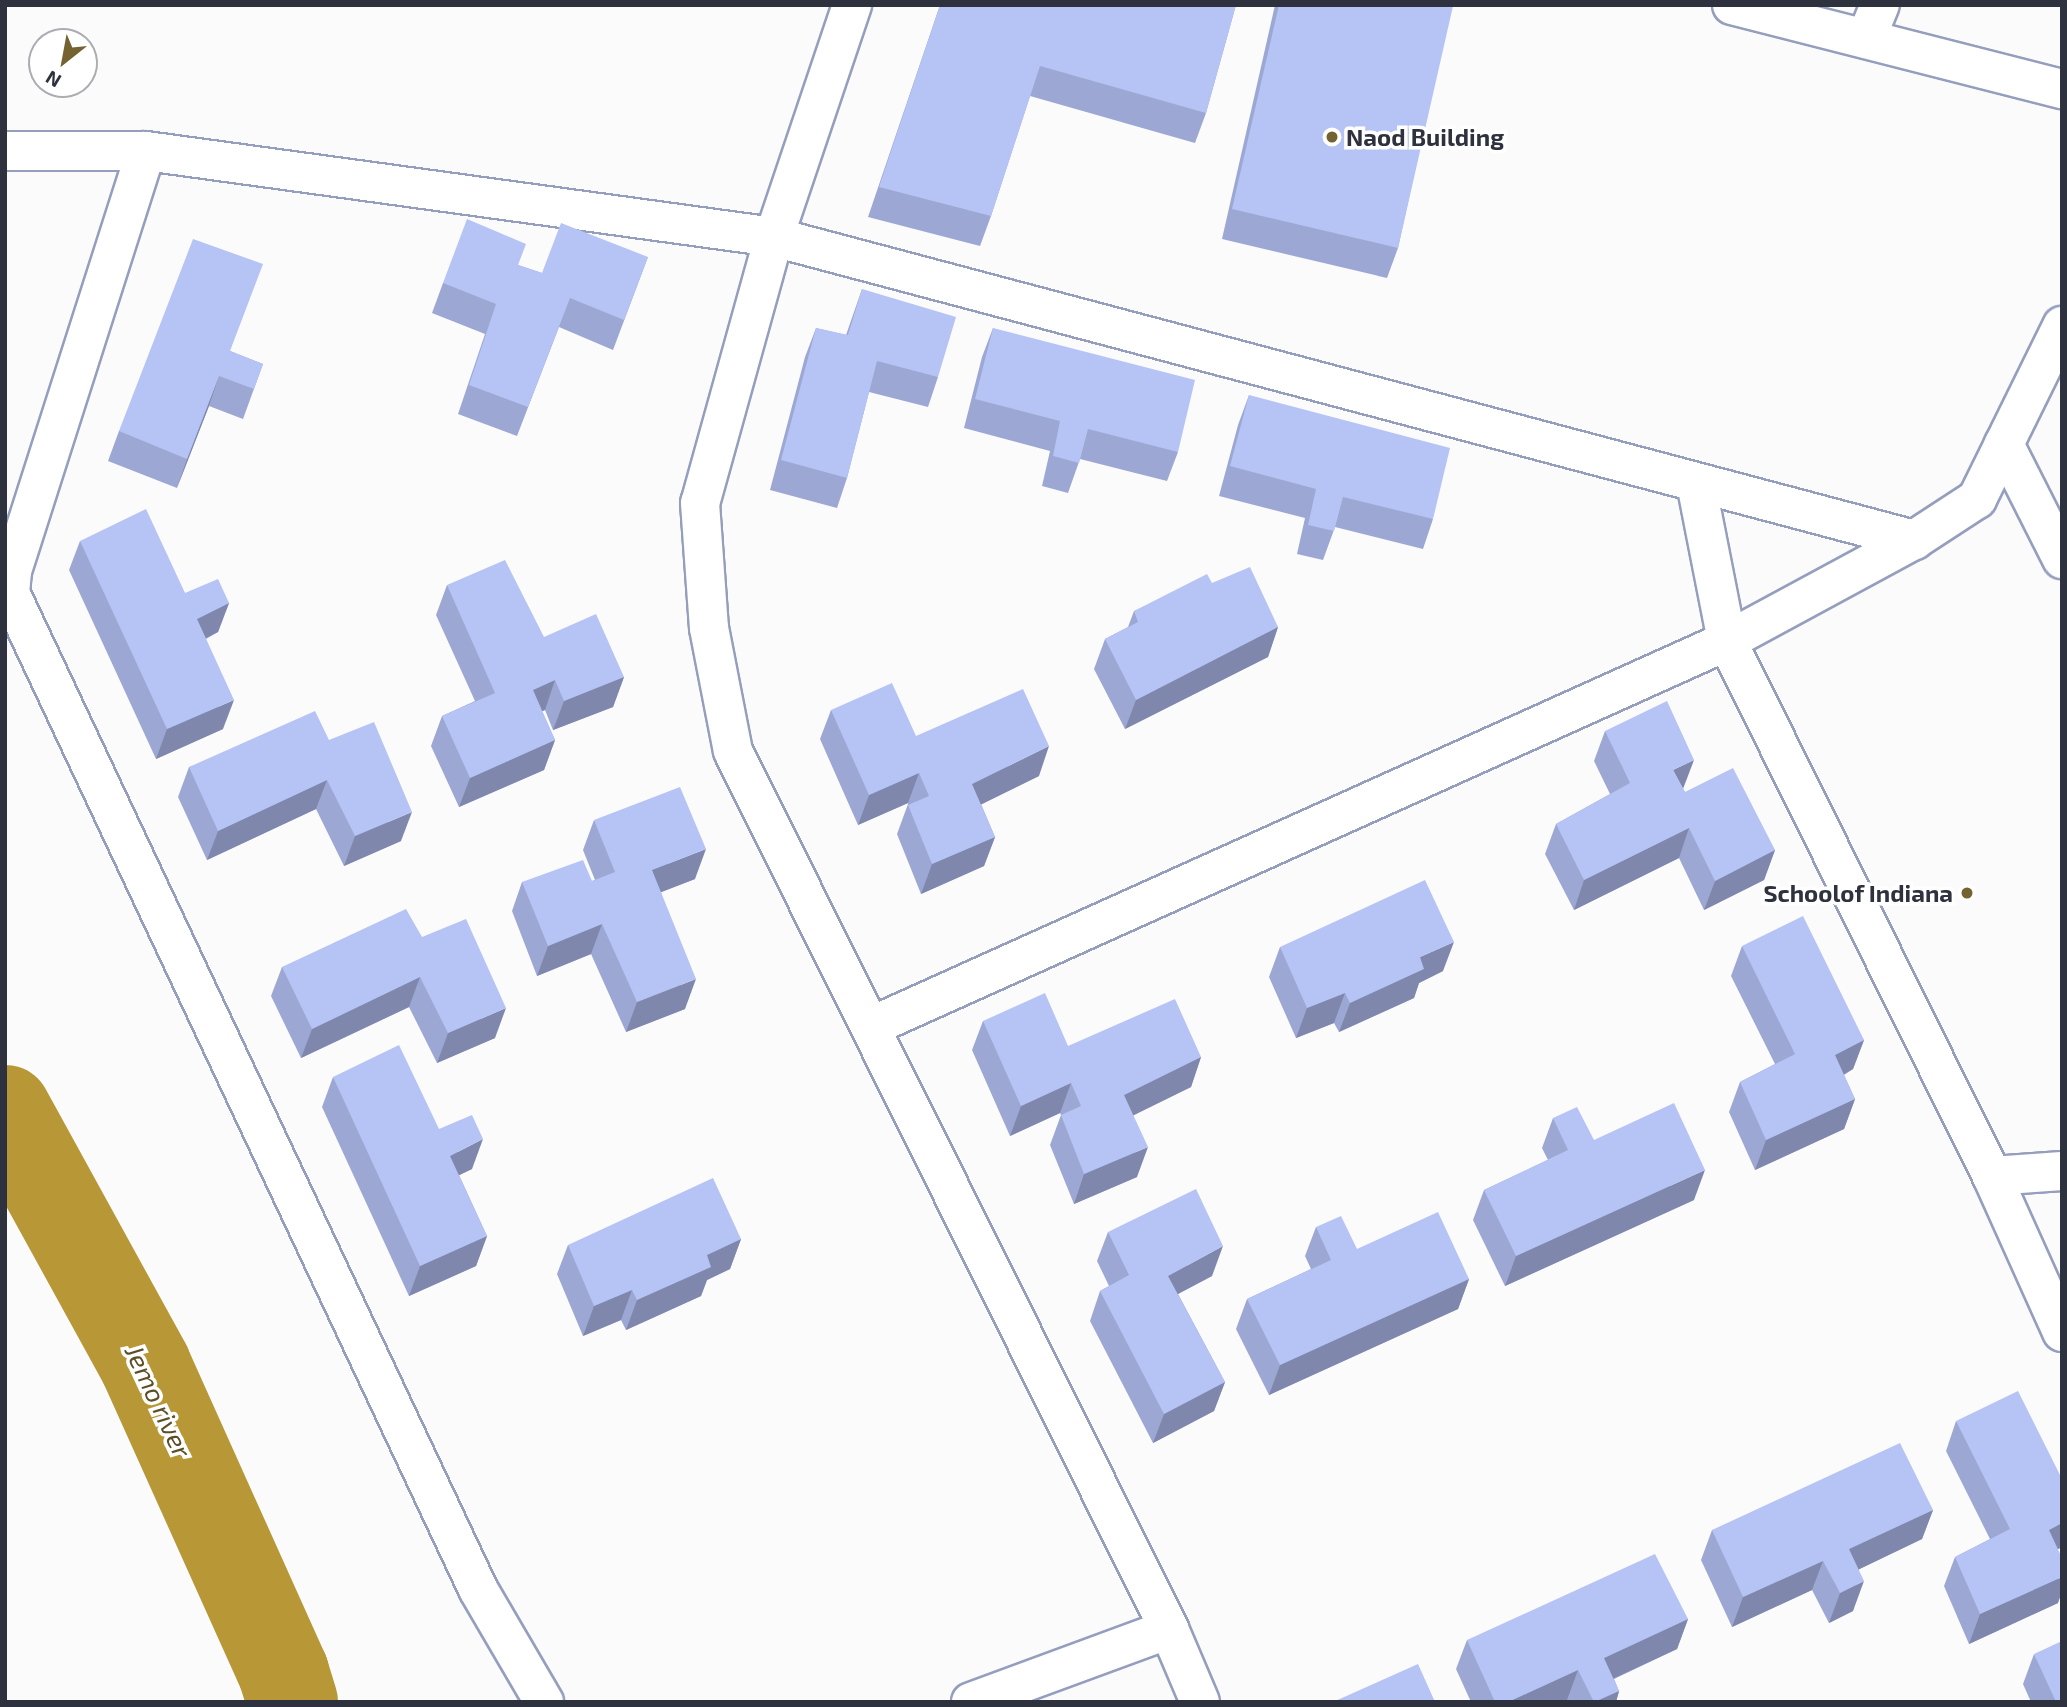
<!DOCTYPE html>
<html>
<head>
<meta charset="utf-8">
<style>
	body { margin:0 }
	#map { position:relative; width:2067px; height:1707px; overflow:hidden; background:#fbfbfb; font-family:"Exo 2",sans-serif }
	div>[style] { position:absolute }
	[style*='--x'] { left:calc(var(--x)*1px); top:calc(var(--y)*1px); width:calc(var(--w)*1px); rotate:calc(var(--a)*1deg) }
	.river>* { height:91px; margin:-45.5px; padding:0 45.5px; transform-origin:45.5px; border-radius:45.5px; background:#b79736 }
	.roads { filter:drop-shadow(2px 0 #959ebd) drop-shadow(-2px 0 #959ebd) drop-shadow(0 2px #959ebd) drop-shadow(0 -2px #959ebd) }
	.minor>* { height:38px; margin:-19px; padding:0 19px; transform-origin:19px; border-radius:19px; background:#fff }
	.major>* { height:38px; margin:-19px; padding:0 19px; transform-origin:19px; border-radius:19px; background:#fff }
	.wall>* { inset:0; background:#9ca8d3 }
	.shaded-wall>* { inset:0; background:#7f88ac }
	.building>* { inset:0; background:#b5c3f5 }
	.dots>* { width:19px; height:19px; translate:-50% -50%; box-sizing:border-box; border:4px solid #fff; border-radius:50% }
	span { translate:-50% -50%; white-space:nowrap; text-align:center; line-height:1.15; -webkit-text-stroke:7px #fff; paint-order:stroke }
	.poi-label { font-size:24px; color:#2e313e; font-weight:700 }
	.left { translate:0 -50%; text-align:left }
	.right { translate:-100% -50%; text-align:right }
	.water-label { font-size:26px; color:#5c4e26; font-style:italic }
	.frame { position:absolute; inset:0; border:7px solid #2e313e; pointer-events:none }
	.north { position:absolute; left:28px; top:28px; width:70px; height:70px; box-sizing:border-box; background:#fff; border:2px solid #abadb2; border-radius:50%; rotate:211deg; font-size:19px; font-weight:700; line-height:28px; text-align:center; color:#2e313e }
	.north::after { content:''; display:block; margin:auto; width:24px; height:32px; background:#746231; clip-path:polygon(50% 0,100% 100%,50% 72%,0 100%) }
</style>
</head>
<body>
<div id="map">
	<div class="river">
		<div style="--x:5;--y:1110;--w:291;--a:61.2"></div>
		<div style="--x:145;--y:1365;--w:337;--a:65.8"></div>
		<div style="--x:283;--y:1672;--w:31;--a:73"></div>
	</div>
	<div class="roads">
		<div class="minor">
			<div style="--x:852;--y:5;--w:245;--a:108.6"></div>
			<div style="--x:774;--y:237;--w:276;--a:105.5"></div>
			<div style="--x:700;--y:503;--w:125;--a:85.9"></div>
			<div style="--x:709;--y:628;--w:125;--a:79"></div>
			<div style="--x:733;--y:751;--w:980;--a:63.59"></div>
			<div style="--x:1169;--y:1629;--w:79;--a:67"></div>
			<div style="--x:1866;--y:39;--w:37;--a:-68"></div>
			<div style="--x:5;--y:151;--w:141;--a:0"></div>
			<div style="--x:146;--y:151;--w:634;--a:7.8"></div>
			<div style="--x:774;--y:237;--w:1180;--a:14.88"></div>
			<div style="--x:146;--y:151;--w:441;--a:107.7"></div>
			<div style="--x:12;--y:571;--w:22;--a:95"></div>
			<div style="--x:10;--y:593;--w:1100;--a:64.83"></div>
			<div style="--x:478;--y:1589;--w:131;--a:59.7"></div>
			<div style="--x:2004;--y:444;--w:129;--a:63.2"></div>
			<div style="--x:1696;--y:483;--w:161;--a:78.9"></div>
			<div style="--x:1727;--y:641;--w:597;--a:63.65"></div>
			<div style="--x:1992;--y:1176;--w:171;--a:65.8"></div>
			<div style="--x:872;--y:1026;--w:938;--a:-24.24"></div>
			<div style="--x:1727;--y:641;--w:213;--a:-28.4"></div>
			<div style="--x:1914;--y:540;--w:75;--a:-33.1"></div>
			<div style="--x:1977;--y:499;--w:193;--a:-63.8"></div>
			<div style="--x:1992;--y:1176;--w:70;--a:-4.1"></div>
			<div style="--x:971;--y:1702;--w:211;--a:-20.2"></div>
		</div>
		<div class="major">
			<div style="--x:1732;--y:5;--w:341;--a:14.3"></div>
		</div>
	</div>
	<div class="wall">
		<div style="clip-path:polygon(940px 5px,1236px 5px,1206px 113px,1195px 143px,1030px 96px,991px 216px,980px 246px,868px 217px)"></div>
		<div style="clip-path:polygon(1275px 5px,1451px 5px,1398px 248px,1387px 278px,1222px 239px)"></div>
		<div style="clip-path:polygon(648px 257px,613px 350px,559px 327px,517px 436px,458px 414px,485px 334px,432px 313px,443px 283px,518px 265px,542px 273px)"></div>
		<div style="clip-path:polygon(862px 289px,938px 377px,928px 407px,869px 392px,847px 478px,837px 508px,770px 490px,805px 357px,816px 328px,846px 335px)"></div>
		<div style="clip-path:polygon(993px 328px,1178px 452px,1167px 481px,1080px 459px,1068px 493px,1042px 486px,1050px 451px,964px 428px,982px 357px)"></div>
		<div style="clip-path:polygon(230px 351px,263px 364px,243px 419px,209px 406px,177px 488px,108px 461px,119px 431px)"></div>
		<div style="clip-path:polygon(1249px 395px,1433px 519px,1423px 549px,1335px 527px,1323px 560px,1297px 554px,1305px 518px,1219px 496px,1238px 425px)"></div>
		<div style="clip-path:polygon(80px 541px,185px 593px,229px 603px,218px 632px,206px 639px,223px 729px,156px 759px,69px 570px)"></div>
		<div style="clip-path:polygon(1212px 583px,1278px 627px,1268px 657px,1125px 729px,1094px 669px,1105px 639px,1128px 627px,1134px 611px)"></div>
		<div style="clip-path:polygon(447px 585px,544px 637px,624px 677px,613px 707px,553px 730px,545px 710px,542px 711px,555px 740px,544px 770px,459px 807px,431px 746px,442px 716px,475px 701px,436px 615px)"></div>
		<div style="clip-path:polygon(831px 710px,1039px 776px,981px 804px,995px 837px,984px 866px,921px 894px,897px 834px,908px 804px,908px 803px,858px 825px,820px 739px)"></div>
		<div style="clip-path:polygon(1605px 731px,1683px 789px,1685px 792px,1775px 850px,1764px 880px,1704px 910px,1679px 858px,1574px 910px,1545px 854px,1556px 824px,1610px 794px,1594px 761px)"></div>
		<div style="clip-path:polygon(329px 740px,401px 841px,344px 866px,316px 809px,207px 860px,178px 797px,189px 767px)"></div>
		<div style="clip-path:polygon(594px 820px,695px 879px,661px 892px,685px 1009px,626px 1032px,591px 954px,537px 976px,512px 911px,522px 882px,592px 881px,595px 880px,583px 850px)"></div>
		<div style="clip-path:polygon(422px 937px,495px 1038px,437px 1063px,409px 1007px,301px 1058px,271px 996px,282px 967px)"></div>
		<div style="clip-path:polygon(1742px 946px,1864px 1040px,1853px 1069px,1844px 1075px,1855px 1099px,1844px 1129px,1755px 1170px,1729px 1112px,1740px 1082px,1775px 1064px,1731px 976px)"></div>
		<div style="clip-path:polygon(1280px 947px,1443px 971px,1419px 983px,1414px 998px,1339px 1032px,1334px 1023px,1296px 1038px,1269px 977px)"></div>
		<div style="clip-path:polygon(983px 1021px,1068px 1046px,1201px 1057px,1191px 1087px,1133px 1115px,1137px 1177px,1074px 1204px,1050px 1145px,1061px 1115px,1060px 1113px,1010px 1136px,972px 1050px)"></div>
		<div style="clip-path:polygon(333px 1077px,439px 1129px,472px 1169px,459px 1175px,487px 1236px,476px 1266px,409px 1296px,322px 1107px)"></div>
		<div style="clip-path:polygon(1553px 1118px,1594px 1140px,1694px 1200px,1505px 1286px,1473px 1220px,1484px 1190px,1548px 1160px,1542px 1148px)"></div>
		<div style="clip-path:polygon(1316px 1227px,1357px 1249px,1469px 1279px,1458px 1309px,1269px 1395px,1236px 1329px,1247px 1299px,1311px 1269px,1305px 1256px)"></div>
		<div style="clip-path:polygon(1108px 1232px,1212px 1276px,1178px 1294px,1225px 1382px,1214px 1411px,1153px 1443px,1090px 1321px,1100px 1291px,1109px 1286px,1097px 1261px)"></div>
		<div style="clip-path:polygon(741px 1239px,730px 1269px,707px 1280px,701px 1296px,626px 1330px,621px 1320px,583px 1336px,557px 1274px,568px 1245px)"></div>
		<div style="clip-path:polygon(1956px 1421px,2062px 1479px,2062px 1547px,2058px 1549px,2058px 1603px,1969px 1644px,1944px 1586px,1955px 1557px,1990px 1539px,1946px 1451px)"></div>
		<div style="clip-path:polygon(1933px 1510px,1922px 1539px,1859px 1569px,1853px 1611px,1829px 1623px,1812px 1590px,1732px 1627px,1701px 1560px,1712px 1530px)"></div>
		<div style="clip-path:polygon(1688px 1619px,1677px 1649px,1614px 1679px,1619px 1691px,1616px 1702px,1568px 1702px,1567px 1700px,1562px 1702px,1471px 1702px,1456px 1669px,1467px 1640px)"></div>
		<div style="clip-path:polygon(2034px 1654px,2062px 1702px,2031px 1702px,2023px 1684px)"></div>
	</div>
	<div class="shaded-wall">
		<div style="clip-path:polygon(219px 376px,209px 406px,177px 488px,187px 459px)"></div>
		<div style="clip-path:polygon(229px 603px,218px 632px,186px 648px,197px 619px)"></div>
		<div style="clip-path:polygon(1278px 627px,1268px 657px,1125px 729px,1136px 700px)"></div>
		<div style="clip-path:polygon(624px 677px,613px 707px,553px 730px,564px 701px)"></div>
		<div style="clip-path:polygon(555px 680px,545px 710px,522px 720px,533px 690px)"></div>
		<div style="clip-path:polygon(234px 700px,223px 729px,156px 759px,167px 729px)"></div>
		<div style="clip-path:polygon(555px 740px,544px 770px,459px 807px,470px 778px)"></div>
		<div style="clip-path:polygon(1049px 746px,1039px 776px,962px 814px,972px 784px)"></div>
		<div style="clip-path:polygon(1694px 760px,1683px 789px,1673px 770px)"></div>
		<div style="clip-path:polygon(919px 773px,908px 803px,858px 825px,869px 795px)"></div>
		<div style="clip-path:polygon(327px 780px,316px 809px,207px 860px,218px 831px)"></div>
		<div style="clip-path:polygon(412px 812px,401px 841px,344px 866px,355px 836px)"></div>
		<div style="clip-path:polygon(1689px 828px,1679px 858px,1574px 910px,1584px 880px)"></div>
		<div style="clip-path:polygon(995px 837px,984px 866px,921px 894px,932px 864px)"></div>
		<div style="clip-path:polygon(706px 849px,695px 879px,641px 900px,652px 870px)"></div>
		<div style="clip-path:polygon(1775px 850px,1764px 880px,1704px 910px,1715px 881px)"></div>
		<div style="clip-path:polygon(602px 924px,591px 954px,537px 976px,548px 946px)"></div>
		<div style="clip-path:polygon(1454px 942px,1443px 971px,1419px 983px,1414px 998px,1339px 1032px,1350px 1003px,1420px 957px)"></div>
		<div style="clip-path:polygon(420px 977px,409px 1007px,301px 1058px,312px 1029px)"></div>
		<div style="clip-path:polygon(696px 979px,685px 1009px,626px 1032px,637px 1002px)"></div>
		<div style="clip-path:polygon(1345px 993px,1334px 1023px,1296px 1038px,1307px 1008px)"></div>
		<div style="clip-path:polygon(506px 1008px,495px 1038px,437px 1063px,448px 1033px)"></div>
		<div style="clip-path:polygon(1864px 1040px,1853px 1069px,1825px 1085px,1835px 1055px)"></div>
		<div style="clip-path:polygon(1201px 1057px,1191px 1087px,1114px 1125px,1124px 1095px)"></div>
		<div style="clip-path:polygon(1071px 1083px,1060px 1113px,1010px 1136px,1021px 1106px)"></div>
		<div style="clip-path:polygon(1855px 1099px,1844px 1129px,1755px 1170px,1766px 1140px)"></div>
		<div style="clip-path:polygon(483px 1139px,472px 1169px,439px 1185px,450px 1156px)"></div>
		<div style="clip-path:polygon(1148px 1147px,1137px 1177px,1074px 1204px,1084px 1174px)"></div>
		<div style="clip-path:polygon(1705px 1170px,1694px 1200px,1505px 1286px,1516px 1256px)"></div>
		<div style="clip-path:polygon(487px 1236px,476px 1266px,409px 1296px,420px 1266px)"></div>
		<div style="clip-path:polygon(741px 1239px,730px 1269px,707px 1280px,701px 1296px,626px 1330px,637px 1300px,707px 1255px)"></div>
		<div style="clip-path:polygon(1223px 1246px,1212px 1276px,1157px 1305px,1168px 1276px)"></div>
		<div style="clip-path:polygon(1469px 1279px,1458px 1309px,1269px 1395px,1280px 1365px)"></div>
		<div style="clip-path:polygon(632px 1290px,621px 1320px,583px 1336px,594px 1306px)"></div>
		<div style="clip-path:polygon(1225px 1382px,1214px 1411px,1153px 1443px,1164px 1414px)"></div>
		<div style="clip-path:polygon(1933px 1510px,1922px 1539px,1839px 1579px,1849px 1549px)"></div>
		<div style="clip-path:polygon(2062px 1523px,2062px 1547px,2039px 1559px,2049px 1530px)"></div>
		<div style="clip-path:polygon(1823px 1561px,1812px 1590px,1732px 1627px,1743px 1597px)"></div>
		<div style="clip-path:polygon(2062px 1577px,2062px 1592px,2058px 1603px,1969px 1644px,1980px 1614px)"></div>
		<div style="clip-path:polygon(1864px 1581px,1853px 1611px,1829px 1623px,1840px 1593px)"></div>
		<div style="clip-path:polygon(1688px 1619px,1677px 1649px,1593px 1688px,1604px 1658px)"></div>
		<div style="clip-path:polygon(1578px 1670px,1567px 1700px,1562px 1702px,1508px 1702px)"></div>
		<div style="clip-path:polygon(1619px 1691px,1616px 1702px,1595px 1702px)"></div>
	</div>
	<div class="building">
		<div style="clip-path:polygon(940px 5px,1236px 5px,1206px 113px,1040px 66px,991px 216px,879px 187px)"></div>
		<div style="clip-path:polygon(1279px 5px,1453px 6px,1398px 248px,1232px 209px)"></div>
		<div style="clip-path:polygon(467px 219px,526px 244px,518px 265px,542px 273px,561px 223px,648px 257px,624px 320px,570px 298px,528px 407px,469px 385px,496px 304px,443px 283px)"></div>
		<div style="clip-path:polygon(193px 239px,263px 264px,230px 351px,263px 364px,254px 389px,219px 376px,187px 459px,119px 431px)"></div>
		<div style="clip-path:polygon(862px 289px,956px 317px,938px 377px,877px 361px,847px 478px,781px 460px,816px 328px,848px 335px)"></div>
		<div style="clip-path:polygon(993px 328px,1195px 380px,1178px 452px,1088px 429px,1079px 463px,1053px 456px,1060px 421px,975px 399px)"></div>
		<div style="clip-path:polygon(1249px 395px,1450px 448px,1433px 519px,1343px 497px,1334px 531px,1308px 525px,1316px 489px,1230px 466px)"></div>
		<div style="clip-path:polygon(146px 509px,185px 593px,218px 579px,229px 603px,197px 619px,234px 700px,167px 729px,80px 541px)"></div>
		<div style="clip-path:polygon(505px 560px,544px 637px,596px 614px,624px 677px,564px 701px,555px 680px,533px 690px,555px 740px,470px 778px,442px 716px,495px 693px,447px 585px)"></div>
		<div style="clip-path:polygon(1250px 567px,1278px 627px,1136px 700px,1105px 639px,1138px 622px,1134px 611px,1207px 574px,1212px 583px)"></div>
		<div style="clip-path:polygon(892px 683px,916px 736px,1023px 689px,1049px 746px,972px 784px,995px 837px,932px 864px,908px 805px,929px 796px,919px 773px,869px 795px,831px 710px)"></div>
		<div style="clip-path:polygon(1667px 701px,1694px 760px,1673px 770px,1685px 792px,1733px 768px,1775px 850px,1715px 881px,1689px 828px,1584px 880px,1556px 824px,1630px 783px,1605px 731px)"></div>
		<div style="clip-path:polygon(315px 711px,329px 740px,374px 722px,412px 812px,355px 836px,327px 780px,218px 831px,189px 767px)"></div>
		<div style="clip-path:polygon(680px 787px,706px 849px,652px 870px,696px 979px,637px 1002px,602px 924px,548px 946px,522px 882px,583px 860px,592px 881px,615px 872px,594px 820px)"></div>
		<div style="clip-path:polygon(1425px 880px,1454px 942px,1420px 957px,1424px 969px,1350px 1003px,1345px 993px,1307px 1008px,1280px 947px)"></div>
		<div style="clip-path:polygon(406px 909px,422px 937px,466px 919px,506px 1008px,448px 1033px,420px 977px,312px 1029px,282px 967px)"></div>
		<div style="clip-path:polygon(1803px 916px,1864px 1040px,1835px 1055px,1855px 1099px,1766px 1140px,1740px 1082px,1795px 1054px,1742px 946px)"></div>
		<div style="clip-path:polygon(1045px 993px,1068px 1046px,1175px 999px,1201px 1057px,1124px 1095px,1148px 1147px,1084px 1174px,1061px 1115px,1081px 1106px,1071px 1083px,1021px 1106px,983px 1021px)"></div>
		<div style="clip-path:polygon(399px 1045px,439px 1129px,472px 1115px,483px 1139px,450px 1156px,487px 1236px,420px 1266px,333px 1077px)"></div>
		<div style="clip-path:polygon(1674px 1103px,1705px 1170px,1516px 1256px,1484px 1190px,1568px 1150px,1553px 1118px,1577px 1107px,1594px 1140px)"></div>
		<div style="clip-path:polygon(713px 1178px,741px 1239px,707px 1255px,711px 1267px,637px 1300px,632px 1290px,594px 1306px,568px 1245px)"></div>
		<div style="clip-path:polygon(1196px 1189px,1223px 1246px,1168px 1276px,1225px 1382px,1164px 1414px,1100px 1291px,1129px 1275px,1108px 1232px)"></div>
		<div style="clip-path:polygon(1438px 1212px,1469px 1279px,1280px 1365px,1247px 1299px,1331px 1260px,1316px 1227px,1341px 1216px,1357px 1249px)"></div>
		<div style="clip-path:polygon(2018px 1391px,2062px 1479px,2062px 1523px,2049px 1530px,2062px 1558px,2062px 1577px,1980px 1614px,1955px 1557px,2010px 1529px,1956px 1421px)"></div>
		<div style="clip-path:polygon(1900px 1443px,1933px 1510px,1849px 1549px,1864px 1581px,1840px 1593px,1823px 1561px,1743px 1597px,1712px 1530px)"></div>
		<div style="clip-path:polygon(1655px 1554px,1688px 1619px,1604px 1658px,1619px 1691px,1594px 1702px,1578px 1670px,1508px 1702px,1495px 1702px,1467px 1640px)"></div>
		<div style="clip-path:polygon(2062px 1641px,2062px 1702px,2056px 1702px,2034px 1654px)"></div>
		<div style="clip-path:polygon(1418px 1664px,1435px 1702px,1333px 1702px)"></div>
	</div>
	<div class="dots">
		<div style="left:1332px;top:137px;background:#746231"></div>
		<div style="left:1967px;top:893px;background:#746231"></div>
	</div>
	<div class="poi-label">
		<span class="left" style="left:1346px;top:137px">Naod Building</span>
		<span class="right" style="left:1953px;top:893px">Schoolof Indiana</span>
	</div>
	<div class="water-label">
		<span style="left:159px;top:1401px;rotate:65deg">Jemo river</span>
	</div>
	<div class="frame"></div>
	<div class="north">N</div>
</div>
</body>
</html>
